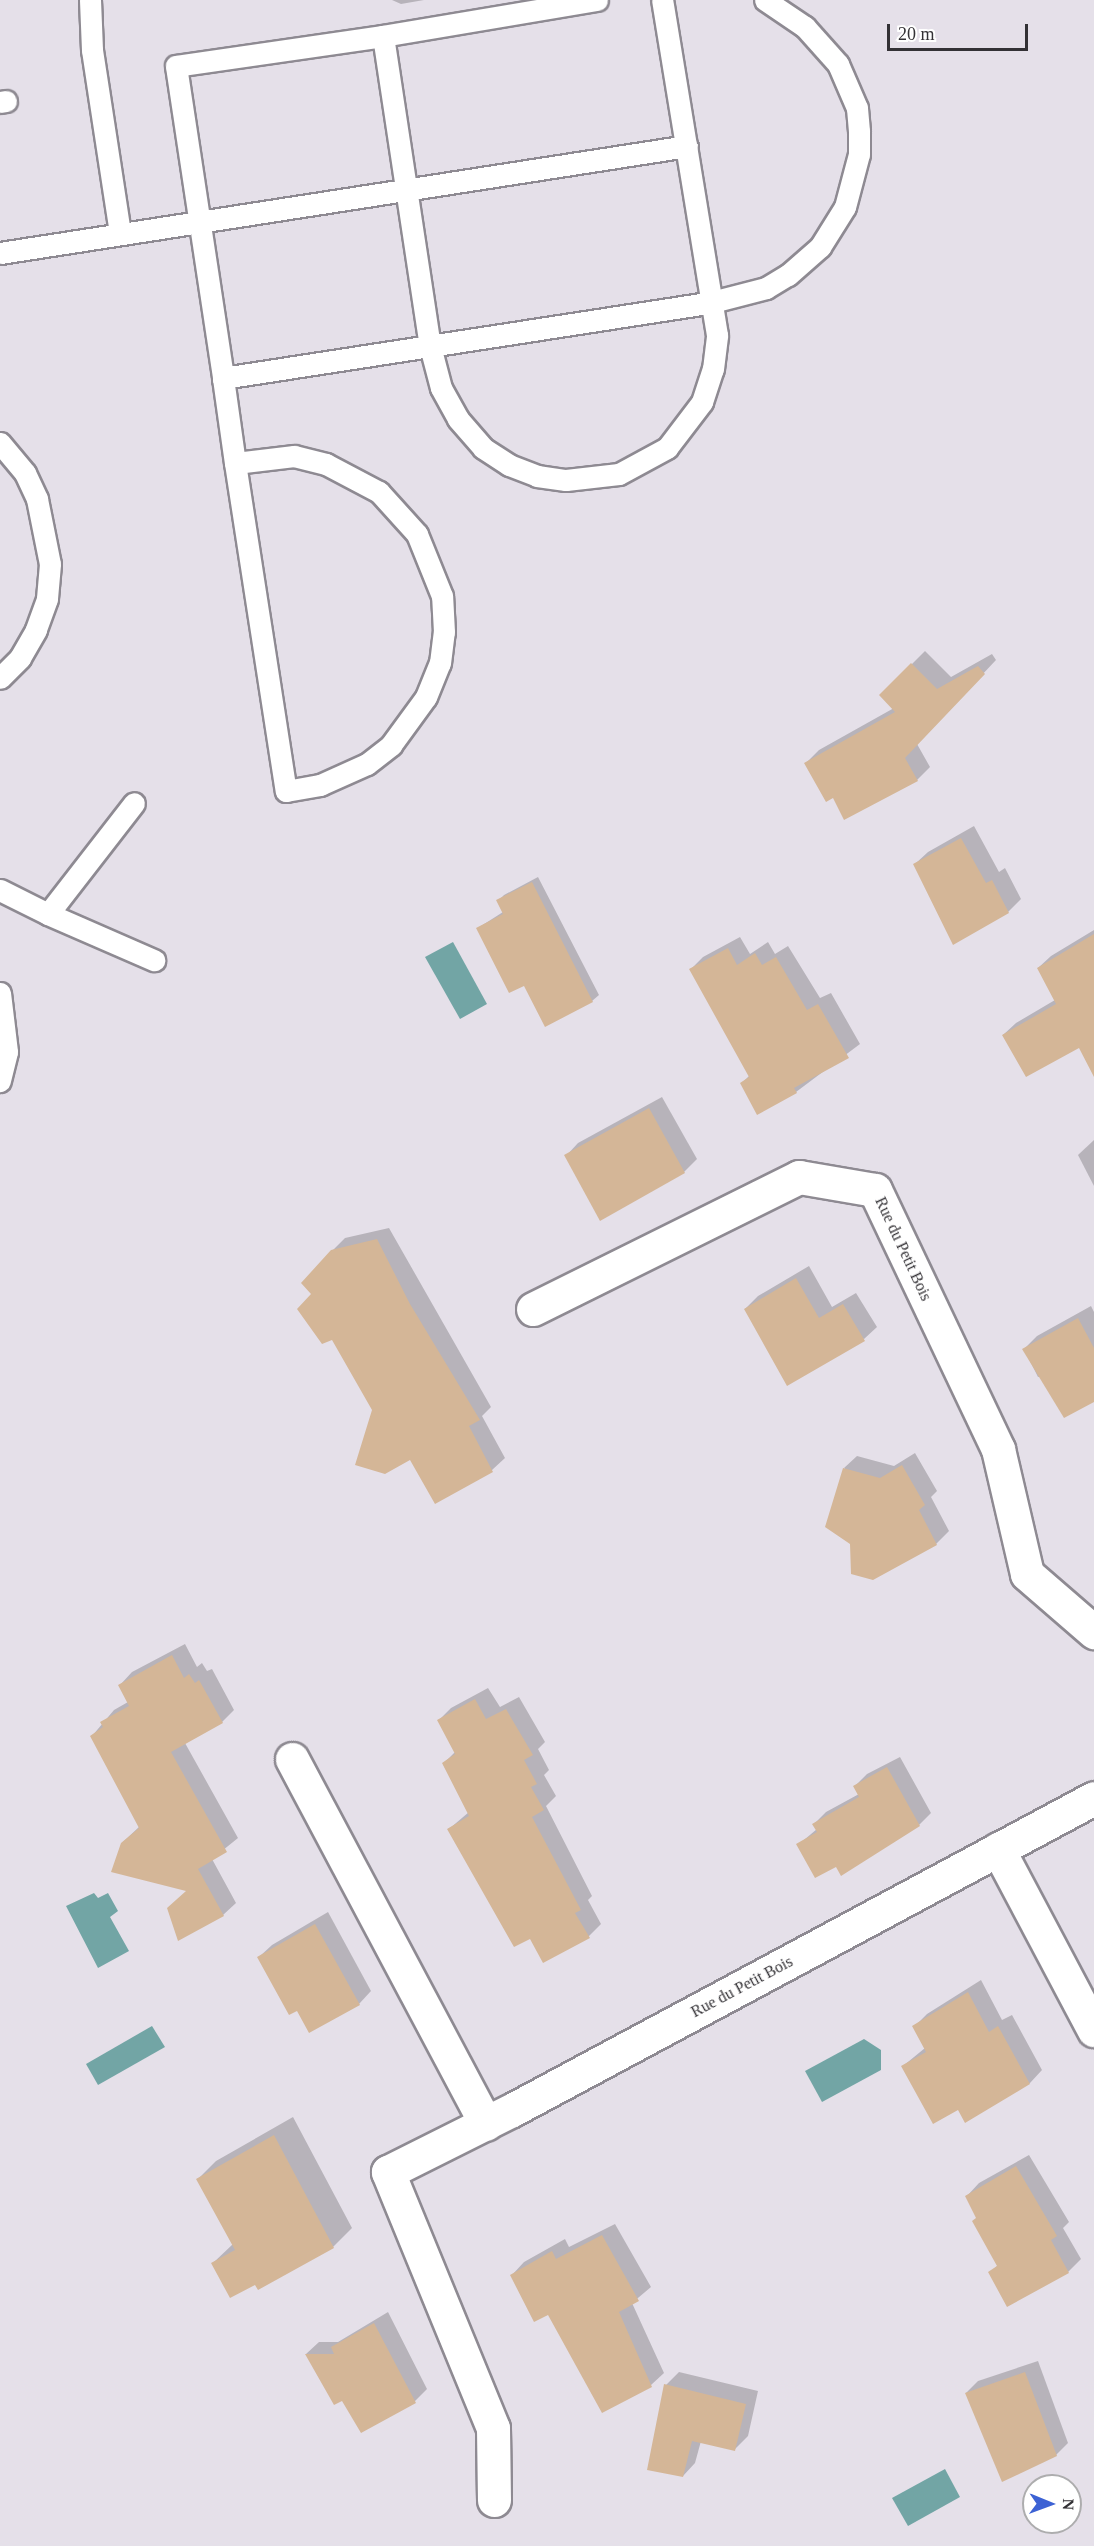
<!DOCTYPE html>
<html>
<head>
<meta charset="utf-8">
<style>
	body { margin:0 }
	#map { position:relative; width:1094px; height:2546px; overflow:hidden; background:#e5e0e9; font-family:Georgia,serif }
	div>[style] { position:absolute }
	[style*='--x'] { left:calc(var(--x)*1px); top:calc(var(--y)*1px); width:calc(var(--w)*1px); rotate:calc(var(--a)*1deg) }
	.water>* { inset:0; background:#72a5a5 }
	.shadow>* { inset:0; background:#0003 }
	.building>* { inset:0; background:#d4b697 }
	.roads { filter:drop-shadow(2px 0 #8e8a92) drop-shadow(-2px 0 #8e8a92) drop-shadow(0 2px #8e8a92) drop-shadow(0 -2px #8e8a92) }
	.service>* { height:21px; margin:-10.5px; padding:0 10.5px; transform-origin:10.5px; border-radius:10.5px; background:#fff }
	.minor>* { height:33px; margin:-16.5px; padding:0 16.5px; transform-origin:16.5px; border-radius:16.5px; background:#fff }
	span { translate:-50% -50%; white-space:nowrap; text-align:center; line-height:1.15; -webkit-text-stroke:4.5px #fff; paint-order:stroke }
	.street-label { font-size:16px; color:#333135 }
	.north { position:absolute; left:1022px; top:2474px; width:60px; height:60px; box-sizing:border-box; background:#fff; border:2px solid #adadae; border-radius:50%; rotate:91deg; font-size:16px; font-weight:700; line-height:24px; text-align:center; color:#333135 }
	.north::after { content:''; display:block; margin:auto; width:21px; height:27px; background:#3d62d4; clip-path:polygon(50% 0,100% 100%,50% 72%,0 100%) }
	.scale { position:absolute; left:887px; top:24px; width:141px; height:27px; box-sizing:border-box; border:3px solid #333135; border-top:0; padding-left:8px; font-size:18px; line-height:21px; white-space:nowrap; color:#333135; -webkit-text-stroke:4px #fff; paint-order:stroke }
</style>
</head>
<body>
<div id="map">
	<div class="water">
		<div style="clip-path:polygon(453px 942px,487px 1004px,460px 1019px,425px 957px)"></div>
		<div style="clip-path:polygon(94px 1893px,98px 1898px,108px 1893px,118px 1911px,110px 1917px,129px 1951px,98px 1968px,66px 1906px)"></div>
		<div style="clip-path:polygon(152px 2026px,165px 2047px,98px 2085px,86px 2064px)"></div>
		<div style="clip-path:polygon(864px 2039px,881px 2050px,881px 2070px,822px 2102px,805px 2071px)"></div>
		<div style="clip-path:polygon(945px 2469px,960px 2497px,908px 2526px,892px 2498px)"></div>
	</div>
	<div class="shadow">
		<div style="clip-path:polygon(392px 0,424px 0,401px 4px)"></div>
		<div style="clip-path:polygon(925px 651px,951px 677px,992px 654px,996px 660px,917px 744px,930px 767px,917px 780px,833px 796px,806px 763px,819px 750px,894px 708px,881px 695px)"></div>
		<div style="clip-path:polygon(974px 826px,999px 872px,1005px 868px,1021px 899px,1008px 912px,915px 864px,928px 852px)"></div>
		<div style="clip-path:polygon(538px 877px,599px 995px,592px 1001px,524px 984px,478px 928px,503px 912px,498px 901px,504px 895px)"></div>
		<div style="clip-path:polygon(1094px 930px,1094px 1029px,1003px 1035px,1016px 1023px,1055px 1000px,1038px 968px,1051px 956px)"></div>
		<div style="clip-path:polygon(740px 937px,750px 954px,768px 942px,775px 954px,788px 946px,820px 998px,831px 993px,860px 1044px,796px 1092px,742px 1083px,750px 1075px,691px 969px,703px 957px)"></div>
		<div style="clip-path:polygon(662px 1097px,697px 1159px,684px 1172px,566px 1156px,578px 1143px)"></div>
		<div style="clip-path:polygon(1094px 1140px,1094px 1186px,1078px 1155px)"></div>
		<div style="clip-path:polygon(389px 1228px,491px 1407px,482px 1416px,505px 1458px,492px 1470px,436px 1502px,411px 1458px,374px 1410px,313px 1294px,332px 1251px,345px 1238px)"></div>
		<div style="clip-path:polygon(809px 1266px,832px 1307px,856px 1293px,877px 1327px,864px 1339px,745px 1309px,758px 1296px)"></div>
		<div style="clip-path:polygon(1091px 1306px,1094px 1312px,1094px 1400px,1044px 1376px,1038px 1377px,1024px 1349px,1037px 1336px)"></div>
		<div style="clip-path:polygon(915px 1453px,937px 1491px,931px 1497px,949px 1531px,936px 1544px,844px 1468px,857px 1456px,894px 1466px)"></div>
		<div style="clip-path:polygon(185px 1644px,197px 1667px,202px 1663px,207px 1671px,212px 1669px,234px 1710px,222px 1722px,185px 1743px,238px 1838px,212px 1859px,236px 1903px,223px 1915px,122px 1843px,140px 1826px,92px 1736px,114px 1710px,128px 1702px,120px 1685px,132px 1672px)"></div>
		<div style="clip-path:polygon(488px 1688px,500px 1707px,519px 1697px,545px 1742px,538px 1749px,549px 1770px,544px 1775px,556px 1796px,546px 1806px,592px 1896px,588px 1900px,601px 1924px,589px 1936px,530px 1937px,449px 1829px,469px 1812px,443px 1764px,456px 1751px,439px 1720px,451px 1708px)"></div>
		<div style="clip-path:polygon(900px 1757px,931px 1813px,919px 1825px,842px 1874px,837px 1865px,798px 1845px,817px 1829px,814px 1824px,826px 1812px,859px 1794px,855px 1786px,867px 1774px)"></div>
		<div style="clip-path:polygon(328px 1912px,371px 1991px,359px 2004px,297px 2009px,259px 1957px,272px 1945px)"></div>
		<div style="clip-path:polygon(981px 1980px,1002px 2020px,1012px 2015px,1042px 2070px,1030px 2083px,965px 2121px,958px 2108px,903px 2066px,925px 2048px,914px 2027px,927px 2014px)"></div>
		<div style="clip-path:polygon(293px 2117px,352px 2228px,333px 2247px,255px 2283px,213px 2263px,233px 2244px,198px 2179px,216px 2161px)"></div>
		<div style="clip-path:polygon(1029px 2155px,1069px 2222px,1063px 2228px,1081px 2259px,1068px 2272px,990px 2273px,998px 2265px,967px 2196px,979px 2183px)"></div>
		<div style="clip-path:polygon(615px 2224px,651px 2287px,632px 2303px,664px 2373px,651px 2385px,603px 2411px,549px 2313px,512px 2275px,524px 2262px,565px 2239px,569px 2247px)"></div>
		<div style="clip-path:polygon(388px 2312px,427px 2389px,415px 2401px,343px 2399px,335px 2403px,306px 2354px,319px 2342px,338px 2342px)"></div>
		<div style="clip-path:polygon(1038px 2361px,1068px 2443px,1056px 2455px,966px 2393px,978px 2381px)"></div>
		<div style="clip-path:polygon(679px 2372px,758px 2391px,748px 2436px,735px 2449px,701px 2441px,695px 2463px,683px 2476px,666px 2385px)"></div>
	</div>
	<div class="building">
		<div style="clip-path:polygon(911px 663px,937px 689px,978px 666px,985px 674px,905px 758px,918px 781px,844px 820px,833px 798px,826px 802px,804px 763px,895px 712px,879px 695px)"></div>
		<div style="clip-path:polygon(961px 838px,986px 883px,992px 880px,1009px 913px,953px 945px,913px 864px)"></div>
		<div style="clip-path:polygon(532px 882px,593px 1002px,545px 1027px,524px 986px,509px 993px,476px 928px,503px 914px,496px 900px)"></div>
		<div style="clip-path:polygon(1094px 934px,1094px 1077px,1079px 1048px,1026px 1077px,1002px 1035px,1056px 1004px,1037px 968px)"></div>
		<div style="clip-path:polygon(728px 948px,737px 965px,755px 953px,762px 965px,776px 957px,807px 1010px,818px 1004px,849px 1058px,794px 1088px,797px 1093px,757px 1115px,740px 1083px,749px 1077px,689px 969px)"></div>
		<div style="clip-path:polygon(649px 1108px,685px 1173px,600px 1221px,564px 1155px)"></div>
		<div style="clip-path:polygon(377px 1239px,410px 1304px,480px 1420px,469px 1426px,493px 1472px,435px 1504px,410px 1460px,385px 1474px,355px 1465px,372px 1410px,332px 1340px,322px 1344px,297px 1309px,311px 1294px,301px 1283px,331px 1250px)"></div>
		<div style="clip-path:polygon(796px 1278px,819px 1318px,843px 1304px,865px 1341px,787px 1386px,744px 1309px)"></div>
		<div style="clip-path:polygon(1078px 1318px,1094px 1348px,1094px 1402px,1064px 1418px,1022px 1349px)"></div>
		<div style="clip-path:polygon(902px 1465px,925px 1505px,919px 1510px,937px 1545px,873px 1580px,851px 1574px,850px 1544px,825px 1527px,843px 1468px,880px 1478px)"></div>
		<div style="clip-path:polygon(172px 1655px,184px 1678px,189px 1674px,195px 1683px,199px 1680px,223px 1723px,171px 1752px,227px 1852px,198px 1869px,224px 1916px,178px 1941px,167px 1908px,186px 1891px,111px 1872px,121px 1843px,139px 1828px,90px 1736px,103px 1727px,100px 1722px,129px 1706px,118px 1685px)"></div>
		<div style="clip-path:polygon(475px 1699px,486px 1719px,506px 1709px,533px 1755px,524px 1760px,537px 1784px,531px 1787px,544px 1810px,532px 1817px,581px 1910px,575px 1913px,590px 1938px,543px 1963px,530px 1939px,514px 1947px,447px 1829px,469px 1816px,442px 1763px,455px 1754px,437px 1720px)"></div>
		<div style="clip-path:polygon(887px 1767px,920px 1826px,841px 1876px,836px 1867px,815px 1878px,796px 1844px,817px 1832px,812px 1824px,859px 1797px,853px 1786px)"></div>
		<div style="clip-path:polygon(315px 1924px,360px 2005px,309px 2033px,297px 2011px,289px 2015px,257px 1957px)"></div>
		<div style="clip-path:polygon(968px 1992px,989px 2032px,998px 2026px,1030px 2084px,965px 2123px,958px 2110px,933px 2124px,901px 2066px,926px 2052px,912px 2026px)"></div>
		<div style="clip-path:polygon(274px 2135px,334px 2248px,258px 2290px,255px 2285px,230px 2298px,211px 2263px,235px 2250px,196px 2179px)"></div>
		<div style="clip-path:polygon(1016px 2166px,1057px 2236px,1051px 2240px,1069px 2273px,1007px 2307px,988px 2272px,997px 2266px,972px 2221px,976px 2218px,965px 2196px)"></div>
		<div style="clip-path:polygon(602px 2235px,639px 2301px,619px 2312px,652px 2387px,602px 2413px,548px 2315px,534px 2322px,510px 2275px,552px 2251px,556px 2259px)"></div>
		<div style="clip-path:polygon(374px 2323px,416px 2403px,361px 2433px,342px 2401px,334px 2405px,305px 2354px,334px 2354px,331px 2347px)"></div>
		<div style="clip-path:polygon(1025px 2372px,1057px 2456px,1002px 2482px,965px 2393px)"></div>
		<div style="clip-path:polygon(664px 2384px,746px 2404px,735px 2451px,692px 2441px,683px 2477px,647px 2470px)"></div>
	</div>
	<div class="roads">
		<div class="service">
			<div style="--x:90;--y:0;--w:50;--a:87.7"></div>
			<div style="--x:92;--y:50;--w:186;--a:81.3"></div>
			<div style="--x:597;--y:0;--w:217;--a:170.5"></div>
			<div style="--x:383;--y:36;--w:314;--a:81.4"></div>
			<div style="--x:430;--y:346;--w:43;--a:75.3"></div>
			<div style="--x:441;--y:388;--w:35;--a:61"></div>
			<div style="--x:458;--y:419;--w:38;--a:49"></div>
			<div style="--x:483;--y:448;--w:31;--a:33"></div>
			<div style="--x:509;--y:465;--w:30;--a:21"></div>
			<div style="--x:537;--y:476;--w:29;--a:8"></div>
			<div style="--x:566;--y:480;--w:53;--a:-6.5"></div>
			<div style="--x:619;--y:474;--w:55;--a:-28.4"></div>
			<div style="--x:667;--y:448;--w:58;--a:-52.7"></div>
			<div style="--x:702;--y:402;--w:35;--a:-72"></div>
			<div style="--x:713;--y:369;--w:34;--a:-83"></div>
			<div style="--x:717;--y:335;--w:339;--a:-99.3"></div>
			<div style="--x:383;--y:36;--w:209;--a:171.8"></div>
			<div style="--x:176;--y:66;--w:316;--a:81.4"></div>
			<div style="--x:223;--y:378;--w:495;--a:-8.8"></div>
			<div style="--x:712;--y:302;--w:56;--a:-14.5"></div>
			<div style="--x:766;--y:288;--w:26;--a:-31"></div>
			<div style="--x:788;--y:275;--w:43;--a:-41.2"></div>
			<div style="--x:820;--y:247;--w:47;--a:-58"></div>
			<div style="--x:845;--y:207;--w:55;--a:-75.2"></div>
			<div style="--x:859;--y:154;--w:23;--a:-90"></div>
			<div style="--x:859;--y:131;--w:23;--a:-95"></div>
			<div style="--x:857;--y:108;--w:48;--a:-113.4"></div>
			<div style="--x:838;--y:64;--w:50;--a:-131.7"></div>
			<div style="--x:805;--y:27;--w:48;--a:-146"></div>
			<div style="--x:0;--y:102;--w:6;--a:-9"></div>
			<div style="--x:0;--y:253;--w:695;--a:-8.85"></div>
			<div style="--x:223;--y:378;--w:86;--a:82"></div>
			<div style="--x:235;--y:463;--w:332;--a:81.2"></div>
			<div style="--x:286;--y:791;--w:35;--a:-10"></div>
			<div style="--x:320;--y:785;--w:51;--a:-24.1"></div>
			<div style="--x:367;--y:764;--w:31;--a:-38"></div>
			<div style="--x:391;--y:745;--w:59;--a:-53.9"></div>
			<div style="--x:426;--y:697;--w:37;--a:-68"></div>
			<div style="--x:440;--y:663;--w:31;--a:-83"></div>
			<div style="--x:444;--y:632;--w:36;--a:-93"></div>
			<div style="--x:442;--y:596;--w:67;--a:-112"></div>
			<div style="--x:417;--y:534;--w:57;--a:-132.1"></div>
			<div style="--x:379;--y:492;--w:60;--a:-152.2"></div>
			<div style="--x:326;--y:464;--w:33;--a:-166"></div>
			<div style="--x:294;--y:456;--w:59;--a:173.2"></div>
			<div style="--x:0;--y:443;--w:39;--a:50"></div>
			<div style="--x:25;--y:473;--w:29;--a:65"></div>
			<div style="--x:37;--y:499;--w:66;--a:78.7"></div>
			<div style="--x:50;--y:564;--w:35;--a:95"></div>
			<div style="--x:47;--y:599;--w:33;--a:110"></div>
			<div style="--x:36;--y:630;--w:32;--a:120"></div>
			<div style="--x:20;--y:658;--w:28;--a:135"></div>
			<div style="--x:0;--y:890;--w:54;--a:26.6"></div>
			<div style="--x:48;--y:914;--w:140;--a:-52.2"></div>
			<div style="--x:48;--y:914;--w:116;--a:23.5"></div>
			<div style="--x:0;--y:993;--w:59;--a:83.2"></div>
			<div style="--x:7;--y:1052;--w:30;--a:104"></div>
		</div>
		<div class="minor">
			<div style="--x:533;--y:1309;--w:297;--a:-26.4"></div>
			<div style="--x:799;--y:1177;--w:77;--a:9.7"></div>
			<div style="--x:875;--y:1190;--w:287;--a:64.6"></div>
			<div style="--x:998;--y:1449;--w:128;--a:76.9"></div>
			<div style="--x:1027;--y:1574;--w:89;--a:40.9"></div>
			<div style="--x:292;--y:1759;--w:413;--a:62"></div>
			<div style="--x:998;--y:1849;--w:205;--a:62.1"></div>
			<div style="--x:494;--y:2500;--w:72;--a:-90.8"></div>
			<div style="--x:493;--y:2428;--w:277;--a:-112.3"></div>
			<div style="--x:388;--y:2172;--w:139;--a:-26.6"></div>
			<div style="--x:512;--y:2110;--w:660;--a:-28.19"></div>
		</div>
	</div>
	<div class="street-label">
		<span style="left:903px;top:1249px;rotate:65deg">Rue du Petit Bois</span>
		<span style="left:742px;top:1987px;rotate:-28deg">Rue du Petit Bois</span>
	</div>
	<div class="north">N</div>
	<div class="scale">20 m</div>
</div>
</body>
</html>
